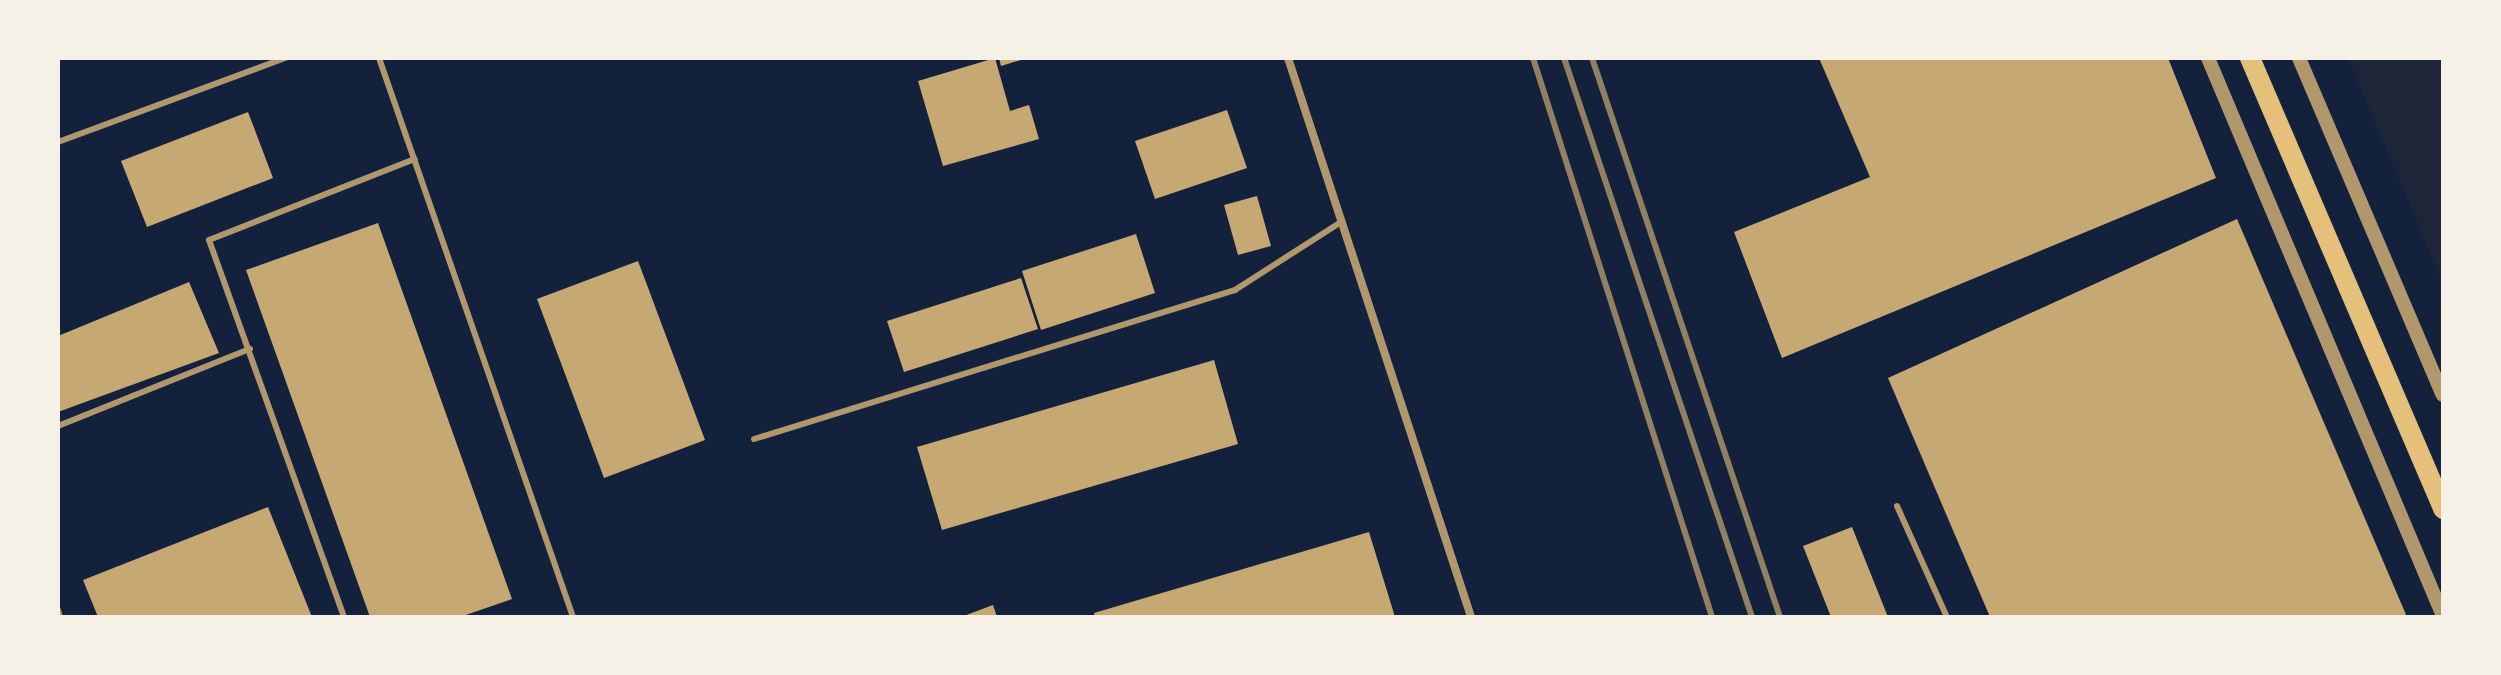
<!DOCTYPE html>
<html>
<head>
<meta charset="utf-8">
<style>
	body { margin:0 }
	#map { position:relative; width:2501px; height:675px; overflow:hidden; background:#14213d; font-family:"Work Sans",sans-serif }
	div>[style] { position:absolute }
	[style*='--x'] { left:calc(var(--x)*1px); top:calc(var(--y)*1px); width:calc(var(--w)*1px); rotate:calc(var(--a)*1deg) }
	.green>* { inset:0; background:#1d2539 }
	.building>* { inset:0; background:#c6a872 }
	.service>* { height:6px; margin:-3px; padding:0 3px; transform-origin:3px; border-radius:3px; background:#b1986c }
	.minor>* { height:8px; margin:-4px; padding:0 4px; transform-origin:4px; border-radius:4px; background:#b1986c }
	.tertiary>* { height:14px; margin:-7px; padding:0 7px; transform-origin:7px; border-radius:7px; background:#b1986c }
	.primary>* { height:20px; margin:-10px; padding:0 10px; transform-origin:10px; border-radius:10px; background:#e5c07b }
	.rail>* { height:6px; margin:-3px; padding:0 3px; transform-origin:3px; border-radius:3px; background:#918062 }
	span { translate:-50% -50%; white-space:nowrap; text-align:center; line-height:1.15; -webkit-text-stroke:7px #f6f1e7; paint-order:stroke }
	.frame { position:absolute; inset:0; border:60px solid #f6f1e7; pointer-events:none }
</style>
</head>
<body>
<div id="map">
	<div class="green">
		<div style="clip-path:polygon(2348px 58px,2443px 58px,2443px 284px)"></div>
	</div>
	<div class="building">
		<div style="clip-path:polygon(995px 58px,1010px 111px,1029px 105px,1039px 139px,943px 166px,918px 81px)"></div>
		<div style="clip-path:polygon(999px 58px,1024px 58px,1024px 59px,1001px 66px)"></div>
		<div style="clip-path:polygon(1819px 58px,2168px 58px,2216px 178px,1782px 358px,1734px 232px,1870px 177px)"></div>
		<div style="clip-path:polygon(1227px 110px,1247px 168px,1155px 199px,1135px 141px)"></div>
		<div style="clip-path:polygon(248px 112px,273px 178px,147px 227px,121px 161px)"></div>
		<div style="clip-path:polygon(1257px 196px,1271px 246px,1238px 255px,1224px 205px)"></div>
		<div style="clip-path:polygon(2237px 219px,2407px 617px,1990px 617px,1888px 378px)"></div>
		<div style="clip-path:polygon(378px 223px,512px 599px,460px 617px,370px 617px,246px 270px)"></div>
		<div style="clip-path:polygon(1136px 234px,1155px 293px,1041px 330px,1022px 271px)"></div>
		<div style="clip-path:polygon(638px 261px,705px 440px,604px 478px,537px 299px)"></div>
		<div style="clip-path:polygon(1021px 278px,1038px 329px,904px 372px,887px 321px)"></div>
		<div style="clip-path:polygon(189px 282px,219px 353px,58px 412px,58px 336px)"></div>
		<div style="clip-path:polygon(1214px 360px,1238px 444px,942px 530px,917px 447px)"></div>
		<div style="clip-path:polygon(268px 507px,312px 617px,98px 617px,83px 580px)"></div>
		<div style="clip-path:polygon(1852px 527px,1888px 617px,1831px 617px,1803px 546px)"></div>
		<div style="clip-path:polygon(1369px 532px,1395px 617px,1095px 617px,1094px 613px)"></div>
		<div style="clip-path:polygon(993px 605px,997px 617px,961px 617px)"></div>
	</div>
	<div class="service">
		<div style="--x:379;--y:58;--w:592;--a:70.86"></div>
		<div style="--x:58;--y:142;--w:242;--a:-20.3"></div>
		<div style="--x:58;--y:426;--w:207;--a:-21.9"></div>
		<div style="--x:754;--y:439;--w:504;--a:-17.21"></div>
		<div style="--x:1235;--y:290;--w:126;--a:-32.7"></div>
		<div style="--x:1897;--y:506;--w:122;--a:65.8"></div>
		<div style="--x:58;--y:610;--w:7;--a:74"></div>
		<div style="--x:344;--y:617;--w:400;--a:-109.7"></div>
		<div style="--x:209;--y:240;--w:221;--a:-21.5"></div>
	</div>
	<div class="minor">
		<div style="--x:1288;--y:58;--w:588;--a:71.87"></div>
	</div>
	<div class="tertiary">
		<div style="--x:2208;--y:58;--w:605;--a:67.16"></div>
		<div style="--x:2299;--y:58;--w:366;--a:66.9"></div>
	</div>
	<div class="primary">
		<div style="--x:2250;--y:58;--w:491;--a:66.8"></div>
	</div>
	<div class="rail">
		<div style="--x:1533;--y:58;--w:587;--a:72.24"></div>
		<div style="--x:1564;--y:58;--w:590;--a:71.41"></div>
		<div style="--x:1592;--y:58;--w:590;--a:71.41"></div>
	</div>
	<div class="frame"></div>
</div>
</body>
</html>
